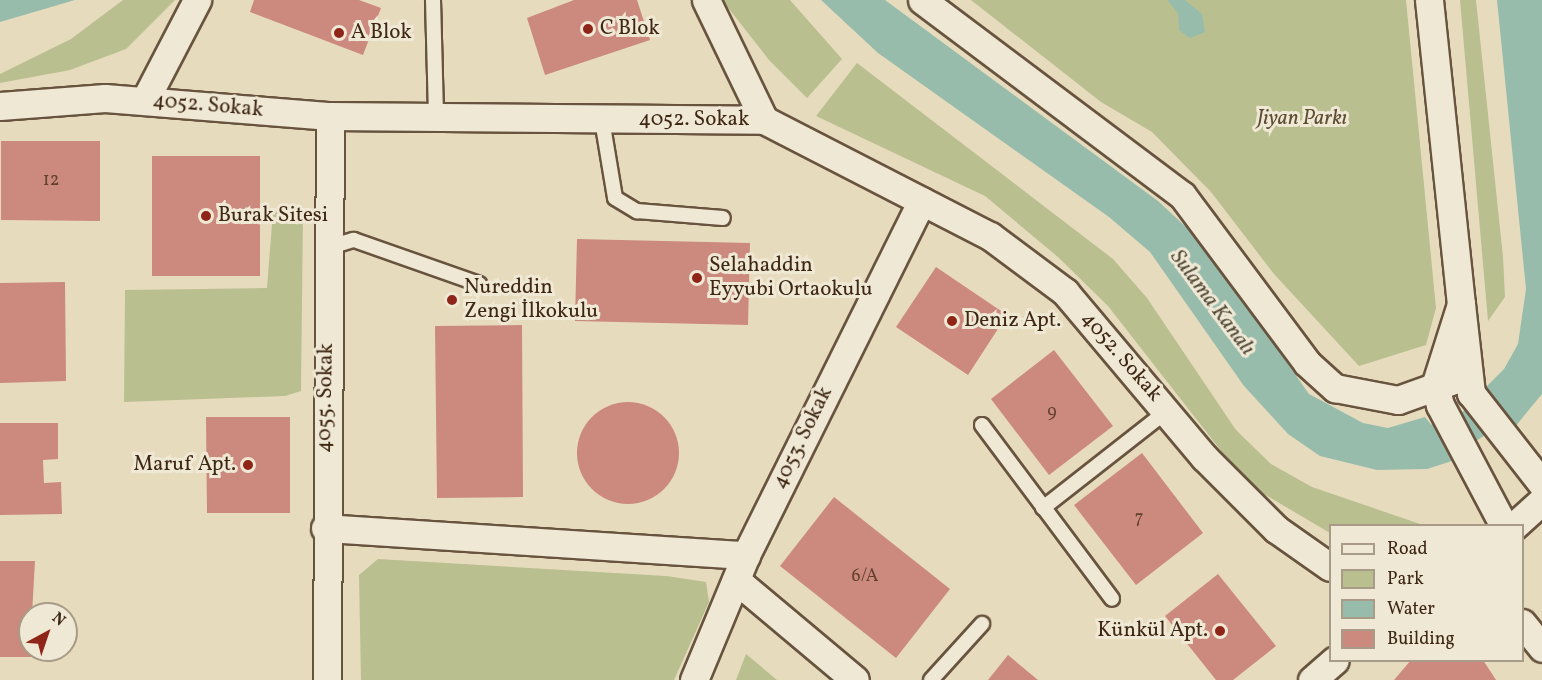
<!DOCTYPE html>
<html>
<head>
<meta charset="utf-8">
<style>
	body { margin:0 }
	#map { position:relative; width:1542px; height:680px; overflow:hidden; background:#e7dbbe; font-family:Vollkorn,serif }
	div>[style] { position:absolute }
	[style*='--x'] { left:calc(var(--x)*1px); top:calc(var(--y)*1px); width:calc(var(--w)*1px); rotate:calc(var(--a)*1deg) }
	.green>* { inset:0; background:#b9bf8f }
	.water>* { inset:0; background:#98bcac }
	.canal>* { height:32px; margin:-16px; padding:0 16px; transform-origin:16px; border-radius:16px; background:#98bcac }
	.building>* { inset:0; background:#cc897e }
	.round { border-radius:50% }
	.roads { filter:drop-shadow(2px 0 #68543e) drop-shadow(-2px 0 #68543e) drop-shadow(0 2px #68543e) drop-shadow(0 -2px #68543e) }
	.service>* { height:14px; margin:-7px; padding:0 7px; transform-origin:7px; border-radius:7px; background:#efe8d5 }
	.minor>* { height:27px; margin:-13.5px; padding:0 13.5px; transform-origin:13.5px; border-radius:13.5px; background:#efe8d5 }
	.dots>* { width:16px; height:16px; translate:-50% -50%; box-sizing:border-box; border:3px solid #efe8d5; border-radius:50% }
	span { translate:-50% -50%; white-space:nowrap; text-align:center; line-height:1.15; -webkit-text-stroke:6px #efe8d5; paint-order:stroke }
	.number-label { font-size:18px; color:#62402e }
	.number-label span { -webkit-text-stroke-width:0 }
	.poi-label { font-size:21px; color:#3e2713 }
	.left { translate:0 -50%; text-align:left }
	.right { translate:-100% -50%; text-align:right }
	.street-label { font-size:21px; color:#3e2713 }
	.park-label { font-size:21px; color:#5d4d32; font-style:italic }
	.water-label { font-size:22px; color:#544c39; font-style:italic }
	.legend { position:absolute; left:1329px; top:524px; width:195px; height:138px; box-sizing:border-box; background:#efe8d5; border:2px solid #a89b87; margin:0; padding:8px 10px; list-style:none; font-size:18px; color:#3e2713 }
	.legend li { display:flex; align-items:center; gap:12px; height:30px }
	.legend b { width:30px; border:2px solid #a89b87 }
	.north { position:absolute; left:18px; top:602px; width:60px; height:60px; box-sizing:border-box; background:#efe8d5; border:2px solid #a89b87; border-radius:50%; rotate:40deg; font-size:16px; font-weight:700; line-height:24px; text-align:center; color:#3e2713 }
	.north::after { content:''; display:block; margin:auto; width:21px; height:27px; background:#8f2418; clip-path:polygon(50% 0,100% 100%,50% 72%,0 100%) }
</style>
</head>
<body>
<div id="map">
	<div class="green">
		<div style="clip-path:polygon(123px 0,175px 0,126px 49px,70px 70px,0 83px,0 74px,71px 39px)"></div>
		<div style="clip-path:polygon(722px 0,790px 0,842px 59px,807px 98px,769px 60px)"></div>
		<div style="clip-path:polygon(971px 0,1406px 0,1436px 308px,1426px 345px,1359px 366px,1274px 274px,1211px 192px,1152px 132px,1101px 102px)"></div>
		<div style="clip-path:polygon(1460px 0,1476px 0,1503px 257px,1505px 297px,1488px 321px)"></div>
		<div style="clip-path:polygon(857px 63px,1113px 259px,1147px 298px,1236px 430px,1271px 464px,1312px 487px,1423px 525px,1330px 526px,1330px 533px,1247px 484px,1108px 306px,1058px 257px,985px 196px,816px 116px)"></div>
		<div style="clip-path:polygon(273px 211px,303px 213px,301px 391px,285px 396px,124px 402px,125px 290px,267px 288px)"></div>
		<div style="clip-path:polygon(378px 559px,666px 576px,706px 582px,709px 602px,674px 680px,361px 680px,359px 575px)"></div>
		<div style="clip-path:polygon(746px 654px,777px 680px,736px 680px)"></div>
	</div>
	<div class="water">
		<div style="clip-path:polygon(0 0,75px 0,0 22px)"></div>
		<div style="clip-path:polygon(821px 0,885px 0,1158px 201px,1201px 241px,1309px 394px,1363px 423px,1388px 428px,1425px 417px,1458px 459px,1427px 469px,1377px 470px,1320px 456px,1288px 434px,1244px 386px,1150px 252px,1109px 217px,878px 53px)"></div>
		<div style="clip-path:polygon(1167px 0,1185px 0,1202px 14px,1205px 32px,1190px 38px,1179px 30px,1178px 13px)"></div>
		<div style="clip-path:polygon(1497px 0,1542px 0,1542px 394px,1514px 428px,1485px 388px,1504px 369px,1518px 344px,1526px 289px)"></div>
	</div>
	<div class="canal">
		<div style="--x:1399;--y:446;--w:55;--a:-9.5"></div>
		<div style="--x:1453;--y:437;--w:73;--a:-33.3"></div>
		<div style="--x:1514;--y:397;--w:57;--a:-60.8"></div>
	</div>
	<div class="building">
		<div style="clip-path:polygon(254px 0,359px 0,381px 8px,363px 55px,250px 12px)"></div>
		<div style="clip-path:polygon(574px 0,637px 0,650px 40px,545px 75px,527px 18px)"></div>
		<div style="clip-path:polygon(1px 141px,100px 141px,100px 221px,1px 220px)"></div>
		<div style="clip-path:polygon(152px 156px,260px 156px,260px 276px,152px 276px)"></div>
		<div style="clip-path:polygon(577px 239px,750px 243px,748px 325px,575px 321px)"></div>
		<div style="clip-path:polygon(936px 267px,1007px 315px,968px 375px,896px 327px)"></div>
		<div style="clip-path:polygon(65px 282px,66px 381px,0 383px,0 283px)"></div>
		<div style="clip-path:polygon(522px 325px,523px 497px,437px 498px,435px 326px)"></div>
		<div style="clip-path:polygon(1054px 350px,1113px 426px,1049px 475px,991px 399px)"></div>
		<div class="round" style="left:577px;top:402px;width:102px;height:102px"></div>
		<div style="clip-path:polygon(206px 417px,290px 417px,290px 513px,207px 513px)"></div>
		<div style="clip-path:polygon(0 423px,58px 423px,58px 459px,43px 460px,44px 483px,61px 482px,62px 514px,0 515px)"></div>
		<div style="clip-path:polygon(1142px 453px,1203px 533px,1136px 585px,1074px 505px)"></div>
		<div style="clip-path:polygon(834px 497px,950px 589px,896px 658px,780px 566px)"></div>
		<div style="clip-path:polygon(0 561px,35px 561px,30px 650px,36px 650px,36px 657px,0 657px)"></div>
		<div style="clip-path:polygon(1218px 574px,1276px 646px,1233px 680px,1216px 680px,1165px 616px)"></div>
		<div style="clip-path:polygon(1008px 655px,1038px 680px,988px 680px)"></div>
		<div style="clip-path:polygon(1411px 660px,1483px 660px,1496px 680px,1394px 680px)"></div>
	</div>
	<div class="roads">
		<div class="service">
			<div style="--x:433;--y:0;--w:118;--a:88.5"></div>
			<div style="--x:602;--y:120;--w:79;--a:80.5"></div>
			<div style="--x:615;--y:198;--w:26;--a:31"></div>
			<div style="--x:637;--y:211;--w:86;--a:4.7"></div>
			<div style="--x:327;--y:248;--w:28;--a:-17"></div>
			<div style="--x:354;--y:240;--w:133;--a:19.4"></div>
			<div style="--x:982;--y:425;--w:217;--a:53.2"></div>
			<div style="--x:1043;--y:508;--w:159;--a:-38.1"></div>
			<div style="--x:931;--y:680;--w:76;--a:-47.7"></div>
		</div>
		<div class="minor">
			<div style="--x:706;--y:0;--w:133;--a:64.2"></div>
			<div style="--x:922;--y:0;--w:325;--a:36.9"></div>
			<div style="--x:1182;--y:195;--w:209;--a:53.3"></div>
			<div style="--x:1307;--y:363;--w:38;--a:42"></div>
			<div style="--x:1335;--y:388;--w:64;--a:10.8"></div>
			<div style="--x:1398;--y:400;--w:71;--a:-19.7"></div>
			<div style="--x:1429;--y:0;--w:306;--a:84"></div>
			<div style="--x:145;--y:100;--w:113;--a:-62.5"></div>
			<div style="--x:0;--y:106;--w:105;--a:-4.4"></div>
			<div style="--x:105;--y:98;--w:226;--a:4.6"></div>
			<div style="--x:330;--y:116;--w:434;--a:0.5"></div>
			<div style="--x:764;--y:120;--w:254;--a:27.2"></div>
			<div style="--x:990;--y:236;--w:94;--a:36.7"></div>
			<div style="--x:1065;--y:292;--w:216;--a:49.9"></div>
			<div style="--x:1204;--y:457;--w:102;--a:45"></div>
			<div style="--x:1276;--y:529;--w:66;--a:35.1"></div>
			<div style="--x:1504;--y:526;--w:137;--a:-117.9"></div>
			<div style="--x:1440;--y:405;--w:20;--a:-105"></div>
			<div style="--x:1435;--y:386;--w:86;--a:-72.4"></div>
			<div style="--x:1461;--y:304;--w:90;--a:83.6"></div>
			<div style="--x:1471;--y:393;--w:115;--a:52"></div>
			<div style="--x:1514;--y:526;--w:38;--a:-42"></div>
			<div style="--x:325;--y:528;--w:422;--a:3.7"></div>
			<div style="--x:736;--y:580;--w:155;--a:40"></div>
			<div style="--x:1522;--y:623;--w:32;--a:51"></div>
			<div style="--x:327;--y:680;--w:564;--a:-89.7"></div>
			<div style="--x:694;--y:680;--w:135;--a:-67.4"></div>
			<div style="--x:746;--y:555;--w:395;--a:-63.6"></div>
			<div style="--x:1312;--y:680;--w:30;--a:-41"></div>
		</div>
	</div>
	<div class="dots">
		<div style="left:588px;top:29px;background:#8f2418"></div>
		<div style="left:339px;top:33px;background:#8f2418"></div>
		<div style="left:206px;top:216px;background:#8f2418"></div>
		<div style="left:697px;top:278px;background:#8f2418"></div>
		<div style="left:452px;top:300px;background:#8f2418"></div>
		<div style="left:952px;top:321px;background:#8f2418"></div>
		<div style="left:248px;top:465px;background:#8f2418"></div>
		<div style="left:1220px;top:631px;background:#8f2418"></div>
	</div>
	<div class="number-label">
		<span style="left:51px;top:181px">12</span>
		<span style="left:1052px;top:413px">9</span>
		<span style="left:1139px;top:519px">7</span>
		<span style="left:865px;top:577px">6/A</span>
	</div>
	<div class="poi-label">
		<span class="left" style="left:600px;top:29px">C Blok</span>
		<span class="left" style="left:351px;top:33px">A Blok</span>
		<span class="left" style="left:218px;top:216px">Burak Sitesi</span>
		<span class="left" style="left:709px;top:278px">Selahaddin<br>Eyyubi Ortaokulu</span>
		<span class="left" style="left:464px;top:300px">Nureddin<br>Zengi İlkokulu</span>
		<span class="left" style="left:964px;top:321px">Deniz Apt.</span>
		<span class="right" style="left:236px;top:465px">Maruf Apt.</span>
		<span class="right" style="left:1208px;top:631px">Künkül Apt.</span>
	</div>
	<div class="street-label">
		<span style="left:208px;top:106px;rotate:5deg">4052. Sokak</span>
		<span style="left:694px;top:120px">4052. Sokak</span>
		<span style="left:1121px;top:357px;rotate:49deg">4052. Sokak</span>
		<span style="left:326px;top:398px;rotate:-89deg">4055. Sokak</span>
		<span style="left:803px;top:438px;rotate:-64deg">4053. Sokak</span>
	</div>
	<div class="park-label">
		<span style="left:1302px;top:119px">Jiyan Parkı</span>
	</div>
	<div class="water-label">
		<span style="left:1212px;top:303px;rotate:53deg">Sulama Kanalı</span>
	</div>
	<ul class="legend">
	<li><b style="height:8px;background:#efe8d5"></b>Road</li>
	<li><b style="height:16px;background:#b9bf8f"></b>Park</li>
	<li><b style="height:16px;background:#98bcac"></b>Water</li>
	<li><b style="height:16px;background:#cc897e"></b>Building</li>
	</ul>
	<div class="north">N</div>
</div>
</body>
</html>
